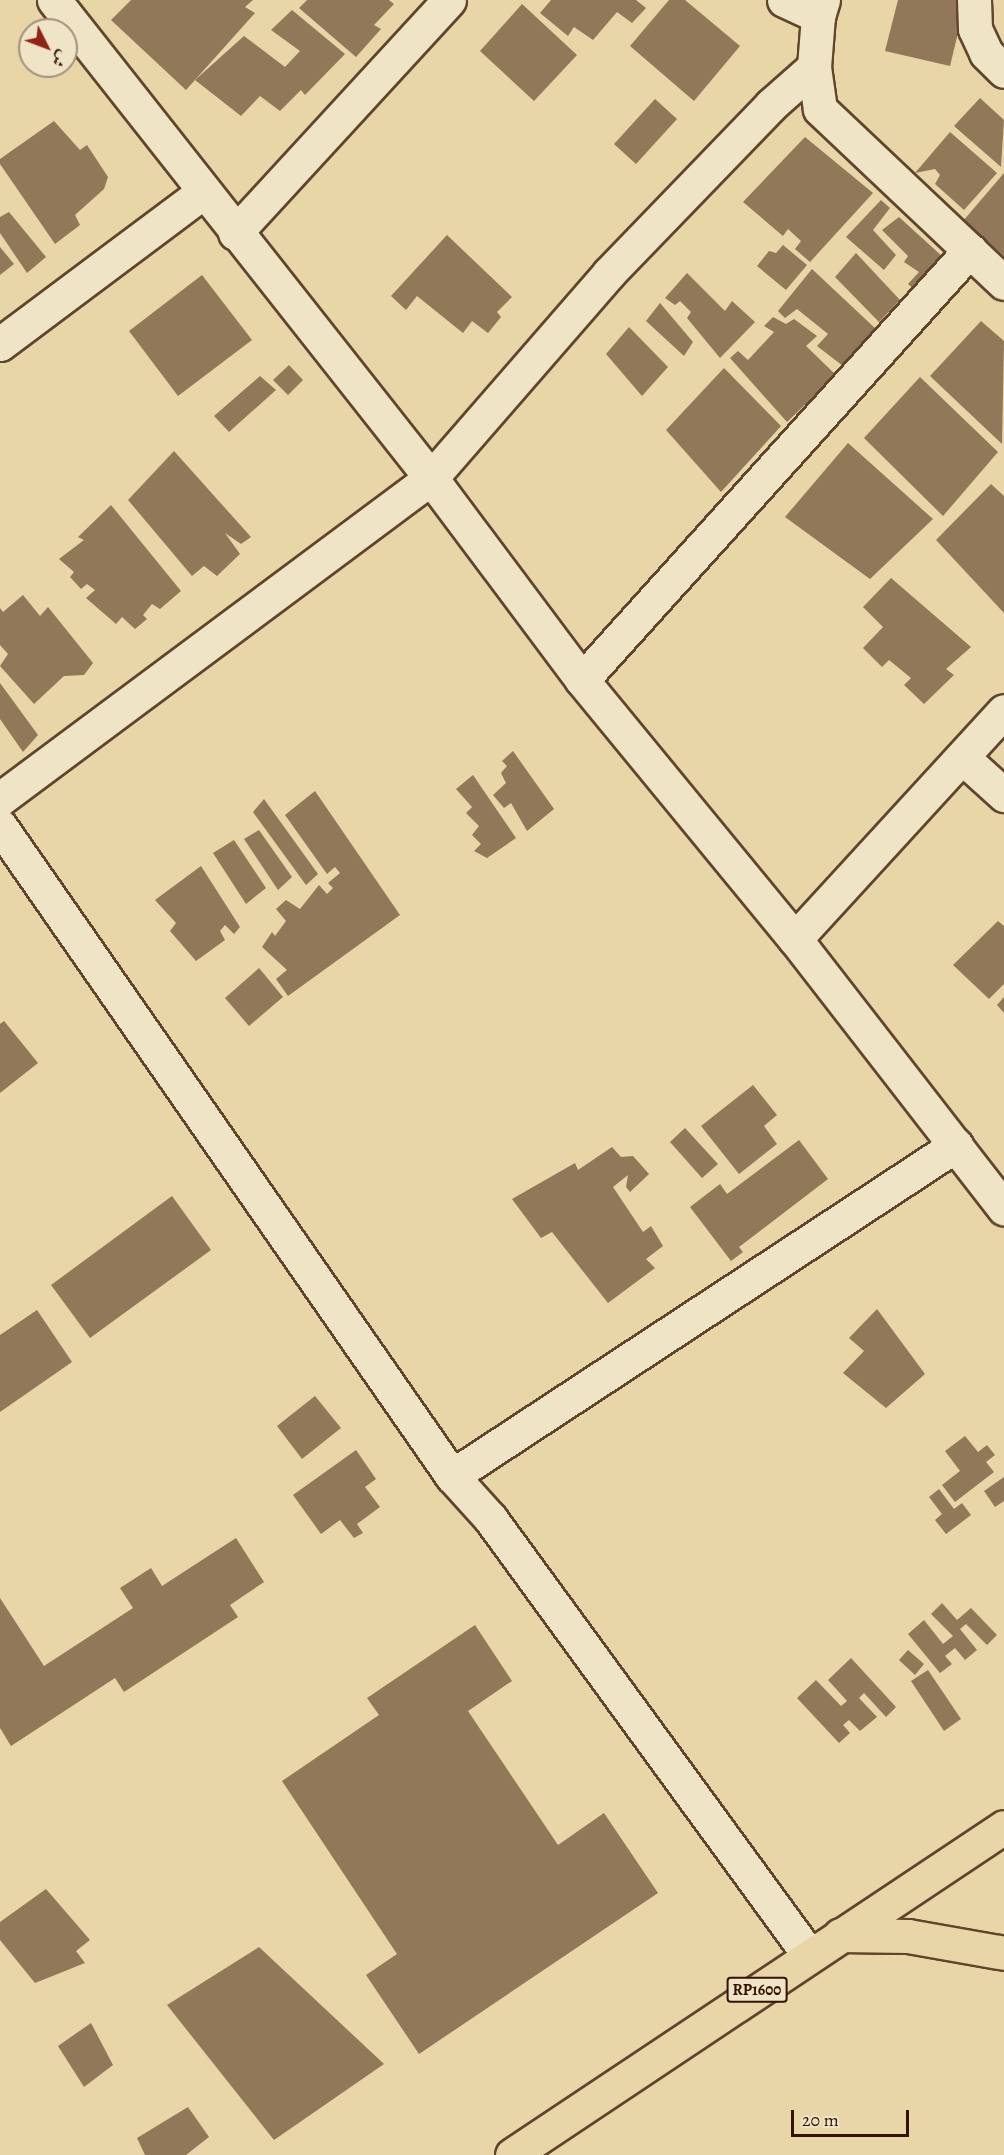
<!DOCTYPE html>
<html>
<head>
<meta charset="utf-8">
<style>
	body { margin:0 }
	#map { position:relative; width:1004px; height:2155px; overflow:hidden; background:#e8d5a8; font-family:Alegreya,Amiri,serif }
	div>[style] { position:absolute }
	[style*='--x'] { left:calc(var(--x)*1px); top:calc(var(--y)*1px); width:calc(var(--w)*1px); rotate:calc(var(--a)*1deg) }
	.building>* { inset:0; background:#917858 }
	.roads { filter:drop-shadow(2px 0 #60442c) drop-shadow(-2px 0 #60442c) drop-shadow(0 2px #60442c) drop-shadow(0 -2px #60442c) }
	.minor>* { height:33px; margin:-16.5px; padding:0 16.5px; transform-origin:16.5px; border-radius:16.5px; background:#f0e4c6 }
	.primary>* { height:33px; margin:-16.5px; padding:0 16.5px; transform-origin:16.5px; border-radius:16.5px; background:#e8d5a8 }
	span { translate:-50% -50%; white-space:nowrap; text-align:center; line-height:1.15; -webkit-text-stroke:6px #f0e4c6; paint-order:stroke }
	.shield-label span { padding:2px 4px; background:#f0e4c6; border:2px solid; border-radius:4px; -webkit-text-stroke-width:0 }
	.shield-label { font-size:16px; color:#321302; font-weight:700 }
	.north { position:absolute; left:18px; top:18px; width:60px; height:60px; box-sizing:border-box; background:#f0e4c6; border:2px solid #a49078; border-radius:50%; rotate:132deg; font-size:16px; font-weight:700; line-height:24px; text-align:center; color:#321302 }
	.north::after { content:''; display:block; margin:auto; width:21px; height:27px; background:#8f2418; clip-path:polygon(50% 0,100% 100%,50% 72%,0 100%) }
	.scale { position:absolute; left:791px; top:2110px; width:118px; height:27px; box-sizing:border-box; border:3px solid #321302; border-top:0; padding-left:8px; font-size:18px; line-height:21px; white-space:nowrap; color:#321302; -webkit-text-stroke:4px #f0e4c6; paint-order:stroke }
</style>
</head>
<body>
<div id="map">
	<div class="building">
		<div style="clip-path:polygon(131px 0,253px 0,245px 7px,255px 13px,186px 90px,111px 20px)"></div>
		<div style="clip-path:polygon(307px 0,389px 0,394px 4px,374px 25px,381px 29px,356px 57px,299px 8px)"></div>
		<div style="clip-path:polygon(551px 0,636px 0,646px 8px,632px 23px,617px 12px,593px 40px,574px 27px,568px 36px,540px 13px)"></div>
		<div style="clip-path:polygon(669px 0,685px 0,740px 46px,694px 101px,630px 46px)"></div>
		<div style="clip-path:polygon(898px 0,966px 0,950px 66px,885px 51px)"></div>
		<div style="clip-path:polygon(522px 4px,577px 55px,534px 101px,480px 51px)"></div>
		<div style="clip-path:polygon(292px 10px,345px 54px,305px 95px,301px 90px,280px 111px,260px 96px,241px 116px,195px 80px,244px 36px,285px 67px,300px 51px,271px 30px)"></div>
		<div style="clip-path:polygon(980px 98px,1004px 120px,1001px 167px,954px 126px)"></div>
		<div style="clip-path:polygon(655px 99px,677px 119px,636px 164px,614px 144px)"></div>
		<div style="clip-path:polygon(54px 121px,80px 150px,87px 145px,108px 177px,104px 189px,75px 215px,80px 225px,55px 244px,0 164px,0 159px)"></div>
		<div style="clip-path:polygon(950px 132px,997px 173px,964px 210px,935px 184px,940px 175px,935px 169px,915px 173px)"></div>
		<div style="clip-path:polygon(805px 137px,873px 193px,810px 262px,795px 249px,801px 241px,788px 229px,783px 236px,743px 202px)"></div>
		<div style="clip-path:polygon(1004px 173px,1004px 256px,963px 221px)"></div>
		<div style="clip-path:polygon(881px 200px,890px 208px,873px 230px,896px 255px,884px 270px,846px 237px)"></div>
		<div style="clip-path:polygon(9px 212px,46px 257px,27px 273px,0 233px,0 217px)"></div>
		<div style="clip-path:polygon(899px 217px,944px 258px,915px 290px,908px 284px,919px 272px,904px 262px,908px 256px,882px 230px)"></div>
		<div style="clip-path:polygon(447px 235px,512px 297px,497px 312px,501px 317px,488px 333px,472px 321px,463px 333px,417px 296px,406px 310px,391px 296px)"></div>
		<div style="clip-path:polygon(783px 245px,807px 265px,786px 290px,757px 266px,769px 251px,776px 253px)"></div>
		<div style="clip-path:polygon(0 247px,14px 264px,0 275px)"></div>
		<div style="clip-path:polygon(856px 253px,900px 300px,879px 322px,835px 277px)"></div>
		<div style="clip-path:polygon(812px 269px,877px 330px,843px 366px,817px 346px,828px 334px,797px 309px,785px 318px,778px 311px)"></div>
		<div style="clip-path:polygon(687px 273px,725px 311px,732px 301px,755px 322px,720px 358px,687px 318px,691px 312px,680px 301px,675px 305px,665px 298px)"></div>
		<div style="clip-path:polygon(202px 275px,252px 340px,178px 396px,129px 331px)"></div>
		<div style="clip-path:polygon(660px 303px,693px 342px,684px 356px,646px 321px)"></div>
		<div style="clip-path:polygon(773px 317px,786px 324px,794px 319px,817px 336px,806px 346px,836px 375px,787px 422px,730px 358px,738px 351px,748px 360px,774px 332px,764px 326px)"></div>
		<div style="clip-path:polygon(981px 321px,1004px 341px,1002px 444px,930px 376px)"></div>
		<div style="clip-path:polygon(629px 327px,668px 367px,642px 396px,606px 354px)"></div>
		<div style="clip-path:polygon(289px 365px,303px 380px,288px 395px,273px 380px)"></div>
		<div style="clip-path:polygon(724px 368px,781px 426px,721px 492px,666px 430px)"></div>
		<div style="clip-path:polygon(260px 376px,276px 390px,229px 432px,214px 416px)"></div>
		<div style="clip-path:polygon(920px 377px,998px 452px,943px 516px,864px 438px)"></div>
		<div style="clip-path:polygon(848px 443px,933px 519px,870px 579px,785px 517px)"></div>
		<div style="clip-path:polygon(174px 451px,251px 537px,241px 544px,225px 533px,240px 554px,217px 576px,204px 566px,192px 576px,128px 500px)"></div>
		<div style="clip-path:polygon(991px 484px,1004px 496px,1004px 613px,936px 540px)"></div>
		<div style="clip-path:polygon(111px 505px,181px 591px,160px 609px,152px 604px,143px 615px,147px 619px,135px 629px,122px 617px,116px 624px,86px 598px,95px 590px,87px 584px,81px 589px,70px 577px,74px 572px,59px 559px,84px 540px,78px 537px)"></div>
		<div style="clip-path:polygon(891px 578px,971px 647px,946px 669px,954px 675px,924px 704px,904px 685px,911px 678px,889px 660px,882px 667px,863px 648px,883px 627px,863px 607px)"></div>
		<div style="clip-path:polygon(23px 595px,40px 616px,48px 607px,93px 663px,84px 675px,64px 676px,34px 704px,0 666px,8px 654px,0 645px,0 608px,3px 612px)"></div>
		<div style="clip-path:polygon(0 683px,38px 735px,23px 752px,0 719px)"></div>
		<div style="clip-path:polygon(513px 751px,554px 809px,527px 831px,511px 803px,504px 808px,493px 795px,506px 783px,501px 773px,507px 766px,502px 761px)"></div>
		<div style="clip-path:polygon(473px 775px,516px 838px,487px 858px,474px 851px,481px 844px,472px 835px,479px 826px,466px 813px,472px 807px,456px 789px)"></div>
		<div style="clip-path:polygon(315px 791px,400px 915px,288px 996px,276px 979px,287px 970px,262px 947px,272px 932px,275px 936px,286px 921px,276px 909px,286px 900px,300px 909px,319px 885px,327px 894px,333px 888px,328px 883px,340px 873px,335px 867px,327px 874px,285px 815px)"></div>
		<div style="clip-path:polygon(264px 799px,318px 874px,306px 885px,253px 812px)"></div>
		<div style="clip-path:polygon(259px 830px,292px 877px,278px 890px,244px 839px)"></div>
		<div style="clip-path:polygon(234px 840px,266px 888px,246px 904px,213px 853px)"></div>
		<div style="clip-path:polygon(201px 866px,240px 927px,234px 934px,225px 925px,220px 931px,225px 940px,196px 961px,170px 931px,176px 923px,155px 900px)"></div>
		<div style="clip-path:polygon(998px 921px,1004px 926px,1004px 984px,989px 999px,953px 965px)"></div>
		<div style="clip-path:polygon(259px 968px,283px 997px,249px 1026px,225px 998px)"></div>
		<div style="clip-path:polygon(1004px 997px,1004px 1013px,997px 1005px)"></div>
		<div style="clip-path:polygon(4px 1021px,38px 1063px,0 1093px,0 1024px)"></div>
		<div style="clip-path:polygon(753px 1085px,777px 1115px,764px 1126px,777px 1144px,739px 1174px,701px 1126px)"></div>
		<div style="clip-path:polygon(685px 1128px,718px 1164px,702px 1178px,670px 1142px)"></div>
		<div style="clip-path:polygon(799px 1140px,828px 1179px,739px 1247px,743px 1252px,731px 1261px,690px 1207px,720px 1184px,727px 1194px)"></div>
		<div style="clip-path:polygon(612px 1147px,621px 1157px,633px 1156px,649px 1174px,630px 1192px,626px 1187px,628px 1175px,613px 1187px,643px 1232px,651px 1226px,663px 1246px,646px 1259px,655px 1268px,608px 1303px,552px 1232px,541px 1238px,512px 1199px,575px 1163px,578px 1170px)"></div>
		<div style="clip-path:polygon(172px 1196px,211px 1250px,90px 1338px,51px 1285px)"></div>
		<div style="clip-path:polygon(877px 1309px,925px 1374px,886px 1408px,843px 1373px,864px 1351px,849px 1338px)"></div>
		<div style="clip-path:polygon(37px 1310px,72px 1362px,0 1412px,0 1335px)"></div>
		<div style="clip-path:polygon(315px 1396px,341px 1428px,302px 1459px,277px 1426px)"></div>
		<div style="clip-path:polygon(965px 1436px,978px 1452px,987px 1445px,995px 1455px,986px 1462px,994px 1472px,955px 1502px,942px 1485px,960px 1471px,945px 1451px)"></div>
		<div style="clip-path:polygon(356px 1450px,376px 1479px,365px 1487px,380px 1507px,357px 1524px,363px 1533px,354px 1538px,340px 1520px,321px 1534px,293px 1495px)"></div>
		<div style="clip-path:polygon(1004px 1477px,1004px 1501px,995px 1507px,984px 1491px)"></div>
		<div style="clip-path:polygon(939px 1489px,954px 1509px,962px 1503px,971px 1515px,946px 1534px,935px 1520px,942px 1514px,929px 1497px)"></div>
		<div style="clip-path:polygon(236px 1538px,264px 1582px,230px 1605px,238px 1617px,124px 1692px,115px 1678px,11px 1746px,0 1728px,0 1598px,44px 1666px,133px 1608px,120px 1588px,151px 1568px,162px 1586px)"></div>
		<div style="clip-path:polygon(942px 1603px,957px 1620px,971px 1608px,997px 1635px,987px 1645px,966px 1624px,960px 1629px,977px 1650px,965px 1660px,955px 1648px,945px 1656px,952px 1664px,940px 1673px,908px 1634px,924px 1620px,943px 1644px,953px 1636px,931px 1614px)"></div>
		<div style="clip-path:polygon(475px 1625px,512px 1681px,468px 1711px,558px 1845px,604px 1813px,658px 1893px,419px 2054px,366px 1975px,397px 1954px,282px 1781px,379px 1715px,367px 1698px)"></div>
		<div style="clip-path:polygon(908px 1650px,924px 1664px,915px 1675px,899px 1660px)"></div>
		<div style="clip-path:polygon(851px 1658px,896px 1707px,886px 1717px,864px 1693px,859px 1698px,877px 1717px,860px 1731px,849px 1720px,843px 1725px,850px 1733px,839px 1743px,797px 1698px,816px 1680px,841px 1706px,847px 1701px,828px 1680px)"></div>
		<div style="clip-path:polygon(928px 1670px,961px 1719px,944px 1731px,911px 1681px)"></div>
		<div style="clip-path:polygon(46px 1889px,90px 1940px,76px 1951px,85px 1963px,35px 1983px,0 1940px,0 1922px)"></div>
		<div style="clip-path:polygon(259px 1947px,384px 2064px,274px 2140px,167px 2005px)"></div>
		<div style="clip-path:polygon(91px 2023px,113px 2065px,84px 2087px,58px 2046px)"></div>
		<div style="clip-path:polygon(188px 2107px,209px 2137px,186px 2155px,145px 2155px,137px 2138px)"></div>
	</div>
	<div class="roads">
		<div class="minor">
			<div style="--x:54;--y:0;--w:609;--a:51.74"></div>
			<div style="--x:431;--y:478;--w:252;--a:53.2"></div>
			<div style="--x:582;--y:680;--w:335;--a:50.6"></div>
			<div style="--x:795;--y:939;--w:341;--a:52.2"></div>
			<div style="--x:784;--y:0;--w:38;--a:25"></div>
			<div style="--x:823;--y:0;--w:17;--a:107"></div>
			<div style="--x:818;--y:16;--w:51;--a:94.5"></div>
			<div style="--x:814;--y:67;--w:42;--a:81.9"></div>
			<div style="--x:820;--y:109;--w:253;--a:43.4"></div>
			<div style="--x:974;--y:0;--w:29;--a:88"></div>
			<div style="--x:975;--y:29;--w:26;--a:65"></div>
			<div style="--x:986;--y:53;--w:25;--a:45"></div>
			<div style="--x:235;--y:233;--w:316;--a:-47.4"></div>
			<div style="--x:0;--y:344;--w:254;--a:-36.8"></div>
			<div style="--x:582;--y:680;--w:579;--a:-47.94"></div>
			<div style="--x:962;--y:757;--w:57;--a:42.1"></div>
			<div style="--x:0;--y:799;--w:537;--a:-36.68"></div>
			<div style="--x:431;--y:478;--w:271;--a:-49"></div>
			<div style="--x:609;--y:273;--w:233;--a:-46"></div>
			<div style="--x:771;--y:105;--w:57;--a:-41.5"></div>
			<div style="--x:0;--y:826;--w:792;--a:55.19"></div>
			<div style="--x:452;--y:1476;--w:57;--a:47.9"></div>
			<div style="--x:490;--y:1518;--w:541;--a:53.87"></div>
			<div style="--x:795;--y:939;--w:309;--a:-47.5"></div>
			<div style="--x:452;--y:1476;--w:603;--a:-33.29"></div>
		</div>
		<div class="primary">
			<div style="--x:840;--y:1935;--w:68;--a:0.8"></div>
			<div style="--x:908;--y:1936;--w:97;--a:10"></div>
			<div style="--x:512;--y:2155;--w:591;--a:-33.69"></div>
		</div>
	</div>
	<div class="shield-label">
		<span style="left:757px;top:1990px">RP1600</span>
	</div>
	<div class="north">ش</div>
	<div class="scale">20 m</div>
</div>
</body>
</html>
